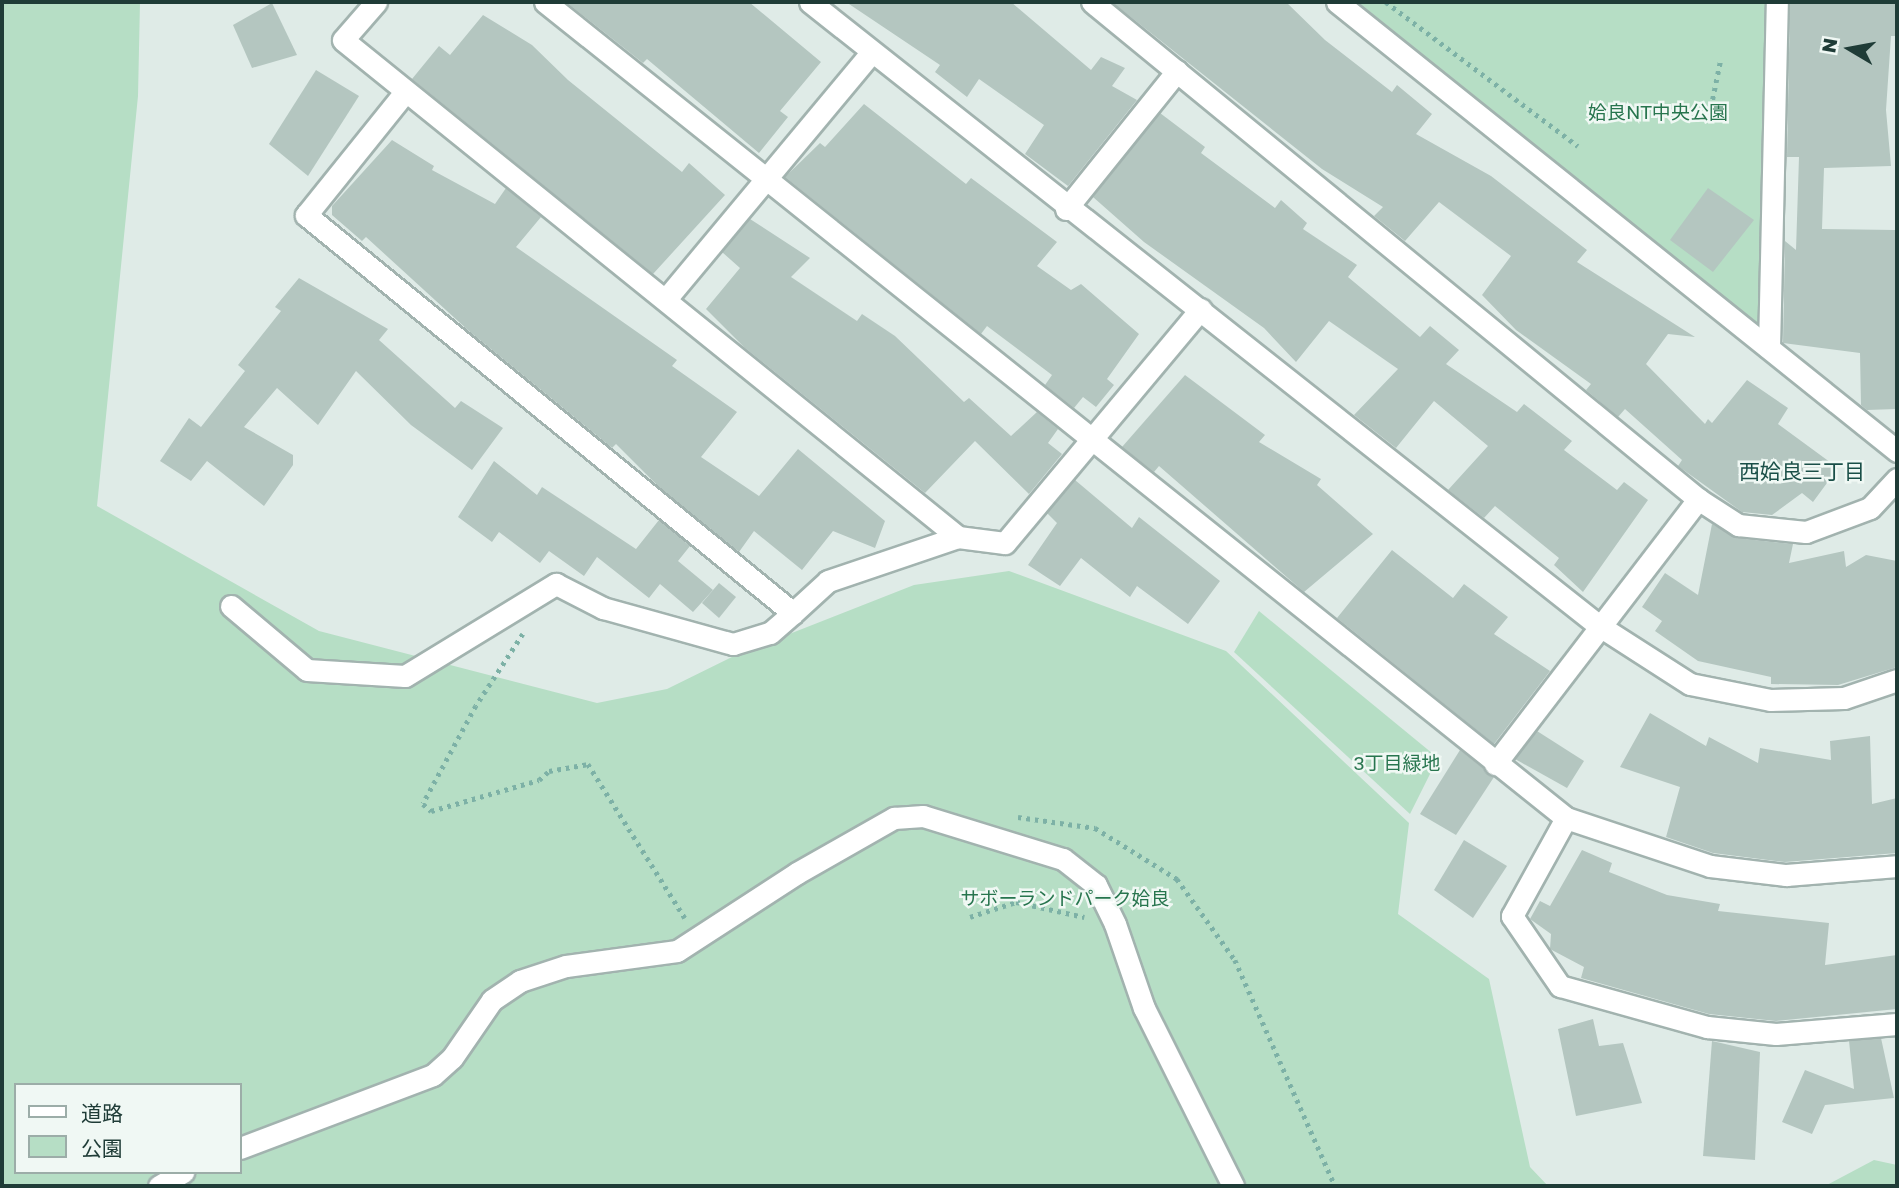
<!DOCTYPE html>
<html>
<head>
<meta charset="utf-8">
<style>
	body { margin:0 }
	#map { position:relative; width:1899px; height:1188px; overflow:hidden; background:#dfebe7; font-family:"Golos Text","Noto Sans JP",sans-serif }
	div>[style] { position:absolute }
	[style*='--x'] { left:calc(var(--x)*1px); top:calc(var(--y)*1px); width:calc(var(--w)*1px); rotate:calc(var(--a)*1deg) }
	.green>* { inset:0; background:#b6dec5 }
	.building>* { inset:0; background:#b4c6c0 }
	.path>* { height:4.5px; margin-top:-2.25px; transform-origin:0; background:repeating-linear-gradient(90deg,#7db1a6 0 3.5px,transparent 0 8.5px) }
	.roads { filter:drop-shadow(2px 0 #a2b3af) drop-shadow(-2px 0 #a2b3af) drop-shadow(0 2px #a2b3af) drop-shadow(0 -2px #a2b3af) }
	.minor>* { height:21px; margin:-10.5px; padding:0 10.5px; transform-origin:10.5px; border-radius:10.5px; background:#fff }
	span { translate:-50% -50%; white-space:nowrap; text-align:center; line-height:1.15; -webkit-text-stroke:5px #f0f8f4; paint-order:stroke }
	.park-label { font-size:19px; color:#27754e }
	.neighbourhood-label { font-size:21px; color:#1a4f48 }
	.frame { position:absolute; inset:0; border:4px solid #1f3c37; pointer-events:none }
	.legend { position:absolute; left:14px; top:1083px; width:228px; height:91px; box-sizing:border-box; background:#f0f8f4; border:2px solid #9cada8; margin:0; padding:9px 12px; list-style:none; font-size:21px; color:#1f3c37 }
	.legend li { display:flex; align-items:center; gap:14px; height:35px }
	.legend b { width:35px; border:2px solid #9cada8 }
	.north { position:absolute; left:1815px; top:14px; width:70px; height:70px; -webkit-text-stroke:5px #f0f8f4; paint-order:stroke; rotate:280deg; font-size:19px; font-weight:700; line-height:28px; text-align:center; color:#1f3c37 }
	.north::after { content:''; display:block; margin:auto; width:24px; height:32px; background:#1f3c37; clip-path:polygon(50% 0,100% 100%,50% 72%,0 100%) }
</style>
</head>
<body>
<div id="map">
	<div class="green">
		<div style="clip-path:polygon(evenodd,2px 2px,140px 2px,138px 96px,97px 506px,319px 631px,597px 703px,667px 689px,736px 655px,914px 585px,1009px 571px,1226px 651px,1409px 823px,1398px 914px,1489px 979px,1530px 1167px,1548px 1186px,2px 1186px,2px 2px,16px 1085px,240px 1085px,240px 1172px,16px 1172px,16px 1085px)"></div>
		<div style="clip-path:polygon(1337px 2px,1772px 2px,1761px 330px)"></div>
		<div style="clip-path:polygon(1259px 611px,1438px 758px,1410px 814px,1234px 652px)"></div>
		<div style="clip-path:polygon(1874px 1160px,1897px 1165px,1897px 1186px,1825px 1186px)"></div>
	</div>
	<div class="building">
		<div style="clip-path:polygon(566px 2px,749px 2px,821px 62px,780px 111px,788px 117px,759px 153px,647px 59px,643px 63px)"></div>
		<div style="clip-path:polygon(846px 2px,1011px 2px,1091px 70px,1101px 57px,1125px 68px,1112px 86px,1137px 100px,1068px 186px,1025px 154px,1044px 125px,979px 79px,967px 97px,935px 72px,940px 65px)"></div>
		<div style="clip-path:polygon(1112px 2px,1286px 2px,1325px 40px,1392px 92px,1397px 85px,1432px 114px,1416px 134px,1491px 176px,1587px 250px,1577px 262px,1695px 337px,1668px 334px,1646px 364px,1705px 424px,1708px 419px,1712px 423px,1747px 380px,1788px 408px,1778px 424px,1838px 468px,1813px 502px,1802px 493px,1772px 515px,1742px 512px,1678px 466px,1682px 460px,1625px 409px,1618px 417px,1586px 390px,1591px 384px,1516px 330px,1482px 295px,1511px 256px,1439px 202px,1405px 241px,1374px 216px,1383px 207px,1322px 169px)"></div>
		<div style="clip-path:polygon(1790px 2px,1897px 2px,1897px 36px,1891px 36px,1886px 110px,1891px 166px,1824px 168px,1822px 229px,1895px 230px,1897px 409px,1867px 410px,1861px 405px,1860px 353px,1783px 343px,1785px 241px,1796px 250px,1799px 157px,1787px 157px)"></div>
		<div style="clip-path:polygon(272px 3px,297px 55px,252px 68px,233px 25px)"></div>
		<div style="clip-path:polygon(483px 15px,532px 45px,568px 80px,682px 172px,689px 163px,725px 195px,653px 274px,412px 79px,439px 46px,450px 55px)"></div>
		<div style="clip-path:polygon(316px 70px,359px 96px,308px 176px,269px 144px)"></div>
		<div style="clip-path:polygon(864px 104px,966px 184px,971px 178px,1057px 242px,1037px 266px,1071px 290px,1081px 284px,1139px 334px,1107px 379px,1114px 385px,1096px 407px,1083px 397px,1074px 408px,1045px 385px,1052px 375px,987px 326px,981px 334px,785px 177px,820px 143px,825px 147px)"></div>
		<div style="clip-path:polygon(1160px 113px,1205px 147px,1201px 153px,1275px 208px,1281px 200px,1307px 223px,1303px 229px,1357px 265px,1348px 277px,1420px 337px,1430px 326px,1459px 350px,1446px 364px,1517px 412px,1524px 404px,1572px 441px,1564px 450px,1617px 490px,1624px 482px,1648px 500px,1583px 592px,1554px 565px,1559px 558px,1495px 506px,1484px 518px,1448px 490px,1488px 446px,1434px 401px,1396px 448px,1354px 415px,1398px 369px,1329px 321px,1296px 362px,1264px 328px,1144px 242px,1093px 197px)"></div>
		<div style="clip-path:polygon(392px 140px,434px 166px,432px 170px,495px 204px,506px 188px,541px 217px,516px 247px,677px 360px,672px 366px,737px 412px,701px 457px,759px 496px,798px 449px,885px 521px,875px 548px,833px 531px,802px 570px,754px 531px,739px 552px,660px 488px,616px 444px,612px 448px,470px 332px,366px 237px,362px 241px,332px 215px,332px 206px)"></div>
		<div style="clip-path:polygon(1708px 188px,1754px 220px,1713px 272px,1670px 240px)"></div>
		<div style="clip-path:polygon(750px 219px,810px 258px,791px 277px,857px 321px,862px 314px,895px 336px,964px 402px,969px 398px,1011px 436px,1037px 412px,1058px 429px,1048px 443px,1062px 454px,1029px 494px,975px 441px,925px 493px,744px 347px,706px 309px,740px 268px,722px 252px)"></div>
		<div style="clip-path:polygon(299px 278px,388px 329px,379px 340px,455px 408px,461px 401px,503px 428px,472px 470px,411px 425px,356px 371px,318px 425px,277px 388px,244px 427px,293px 455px,293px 465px,264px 506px,207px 461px,191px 481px,160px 461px,189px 418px,201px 427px,245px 371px,238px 365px,281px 311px,275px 307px)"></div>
		<div style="clip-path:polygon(1185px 375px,1265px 435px,1259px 442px,1321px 479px,1317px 485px,1373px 534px,1304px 592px,1159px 466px,1154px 472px,1122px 447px)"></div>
		<div style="clip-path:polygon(494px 461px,537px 495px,542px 487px,636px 549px,659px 520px,690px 546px,678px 561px,713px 590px,693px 612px,660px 584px,649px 598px,597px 557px,584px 576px,549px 551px,540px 563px,499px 532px,492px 542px,458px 517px)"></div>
		<div style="clip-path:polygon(1075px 480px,1132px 528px,1139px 517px,1220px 581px,1188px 624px,1137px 586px,1130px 597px,1081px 558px,1060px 586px,1028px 565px,1057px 523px,1047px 513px)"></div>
		<div style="clip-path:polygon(1712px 524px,1736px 538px,1793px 544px,1789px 563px,1844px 551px,1846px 567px,1866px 555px,1897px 561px,1897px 667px,1838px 685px,1771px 684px,1771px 677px,1698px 661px,1655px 631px,1662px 621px,1642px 607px,1665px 573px,1698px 595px)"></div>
		<div style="clip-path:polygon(1392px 550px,1453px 598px,1464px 584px,1508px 617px,1494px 634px,1550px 671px,1494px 744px,1337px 618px)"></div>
		<div style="clip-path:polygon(719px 583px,736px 597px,719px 618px,702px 603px)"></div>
		<div style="clip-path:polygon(1650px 713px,1706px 746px,1709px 737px,1758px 763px,1760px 748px,1831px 760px,1830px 741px,1870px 736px,1872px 804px,1897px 798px,1897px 853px,1785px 862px,1713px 853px,1666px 837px,1680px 787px,1620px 767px)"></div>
		<div style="clip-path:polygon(1537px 731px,1584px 761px,1567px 788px,1515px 759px)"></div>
		<div style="clip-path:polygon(1460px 750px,1494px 777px,1456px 835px,1420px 814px)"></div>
		<div style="clip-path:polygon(1464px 840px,1507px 866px,1473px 918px,1434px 890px)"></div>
		<div style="clip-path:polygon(1582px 850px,1612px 863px,1609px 872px,1667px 895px,1720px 904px,1718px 911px,1829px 923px,1825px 965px,1897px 955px,1897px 1009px,1776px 1021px,1709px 1014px,1581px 978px,1584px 967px,1550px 949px,1551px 934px,1530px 919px,1540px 901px,1550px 906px)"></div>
		<div style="clip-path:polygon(1593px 1019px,1599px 1046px,1623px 1043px,1642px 1103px,1576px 1116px,1558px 1029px)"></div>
		<div style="clip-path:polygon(1881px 1038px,1894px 1098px,1825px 1105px,1812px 1134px,1782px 1122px,1805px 1070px,1854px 1089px,1849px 1041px)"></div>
		<div style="clip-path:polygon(1712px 1041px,1760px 1052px,1755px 1160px,1703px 1156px)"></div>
	</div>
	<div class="path">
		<div style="--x:1386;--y:2;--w:240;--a:36.9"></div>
		<div style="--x:1709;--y:116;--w:55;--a:-78.5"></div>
		<div style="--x:523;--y:634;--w:86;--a:123.1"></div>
		<div style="--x:476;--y:706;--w:111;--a:118.4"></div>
		<div style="--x:423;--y:804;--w:11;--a:41"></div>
		<div style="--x:431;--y:811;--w:112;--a:-16"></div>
		<div style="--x:539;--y:780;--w:13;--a:-42"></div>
		<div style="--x:549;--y:771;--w:40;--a:-10"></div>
		<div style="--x:588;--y:764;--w:182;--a:57.8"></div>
		<div style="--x:1018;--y:817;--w:78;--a:8.1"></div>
		<div style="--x:1095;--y:828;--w:97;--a:31.9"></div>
		<div style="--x:1177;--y:879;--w:100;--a:54.4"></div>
		<div style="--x:1235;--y:960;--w:247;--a:66.1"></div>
		<div style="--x:970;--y:917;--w:48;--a:-18.1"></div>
		<div style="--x:1016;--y:902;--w:70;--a:12.4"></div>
	</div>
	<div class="roads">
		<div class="minor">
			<div style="--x:376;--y:2;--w:50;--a:131"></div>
			<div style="--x:343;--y:40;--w:791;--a:38.94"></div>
			<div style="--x:545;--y:2;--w:1307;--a:38.63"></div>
			<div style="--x:1566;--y:818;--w:152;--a:18.4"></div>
			<div style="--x:1710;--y:866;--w:77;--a:6.8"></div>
			<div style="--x:1786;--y:875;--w:111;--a:-4.6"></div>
			<div style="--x:810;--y:2;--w:1005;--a:38.33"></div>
			<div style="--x:1598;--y:625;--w:109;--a:32.7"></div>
			<div style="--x:1690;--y:684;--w:82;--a:11.3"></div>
			<div style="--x:1770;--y:700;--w:74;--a:-1.5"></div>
			<div style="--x:1844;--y:698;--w:56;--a:-18.8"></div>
			<div style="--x:1092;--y:2;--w:784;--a:39.36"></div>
			<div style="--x:1698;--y:499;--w:48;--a:33"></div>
			<div style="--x:1738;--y:525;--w:68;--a:5.9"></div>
			<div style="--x:1806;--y:532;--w:68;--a:-20.6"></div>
			<div style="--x:1870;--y:508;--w:40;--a:-47"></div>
			<div style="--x:1337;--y:2;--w:718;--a:38.72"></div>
			<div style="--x:405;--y:92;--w:158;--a:128.8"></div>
			<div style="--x:306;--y:215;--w:629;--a:39.26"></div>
			<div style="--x:793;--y:613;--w:47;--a:-42.4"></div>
			<div style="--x:828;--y:581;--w:137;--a:-18.7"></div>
			<div style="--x:958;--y:537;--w:47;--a:7.3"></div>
			<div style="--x:1005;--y:543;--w:305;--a:-50.1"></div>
			<div style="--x:1066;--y:209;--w:177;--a:-51.2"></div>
			<div style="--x:666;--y:299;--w:320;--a:-50.2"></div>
			<div style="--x:1769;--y:348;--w:346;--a:-88.7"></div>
			<div style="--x:231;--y:606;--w:99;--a:40.1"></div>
			<div style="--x:307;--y:670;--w:98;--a:3.5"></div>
			<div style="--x:405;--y:676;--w:177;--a:-31.4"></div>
			<div style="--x:556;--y:584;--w:53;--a:27.1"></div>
			<div style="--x:603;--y:608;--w:135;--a:15.5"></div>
			<div style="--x:733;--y:644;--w:39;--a:-17"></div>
			<div style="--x:770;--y:633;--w:30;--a:-41"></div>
			<div style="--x:1495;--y:764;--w:334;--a:-52.5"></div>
			<div style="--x:1566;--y:818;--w:112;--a:118.9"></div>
			<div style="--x:1512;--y:916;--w:85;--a:55.6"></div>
			<div style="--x:1560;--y:986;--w:153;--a:15.6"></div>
			<div style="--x:1707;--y:1027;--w:69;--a:5.8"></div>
			<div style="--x:1776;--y:1034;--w:121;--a:-4.7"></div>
			<div style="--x:240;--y:1148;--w:206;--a:-20.7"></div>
			<div style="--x:433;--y:1075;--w:25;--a:-42"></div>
			<div style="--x:452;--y:1058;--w:70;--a:-55.4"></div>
			<div style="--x:492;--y:1000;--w:34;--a:-34"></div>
			<div style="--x:520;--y:981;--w:48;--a:-18.1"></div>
			<div style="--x:566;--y:966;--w:112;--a:-7.7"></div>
			<div style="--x:677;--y:951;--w:143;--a:-33"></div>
			<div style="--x:797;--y:873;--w:112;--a:-29.6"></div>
			<div style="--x:894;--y:818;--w:29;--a:-4"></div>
			<div style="--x:923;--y:816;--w:146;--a:17.1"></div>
			<div style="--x:1063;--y:859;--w:42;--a:38.2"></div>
			<div style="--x:1096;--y:885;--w:43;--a:64"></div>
			<div style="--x:1115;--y:924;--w:89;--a:71"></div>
			<div style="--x:1144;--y:1008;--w:199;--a:63.4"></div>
			<div style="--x:159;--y:1186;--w:28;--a:-30"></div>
		</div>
	</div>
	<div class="park-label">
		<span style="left:1658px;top:112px">姶良NT中央公園</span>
		<span style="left:1397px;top:763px">3丁目緑地</span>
		<span style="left:1065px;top:898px">サボーランドパーク姶良</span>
	</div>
	<div class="neighbourhood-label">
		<span style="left:1802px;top:471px">西姶良三丁目</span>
	</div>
	<div class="frame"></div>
	<ul class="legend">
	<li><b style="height:9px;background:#fff"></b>道路</li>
	<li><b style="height:19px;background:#b6dec5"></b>公園</li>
	</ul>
	<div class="north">N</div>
</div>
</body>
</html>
